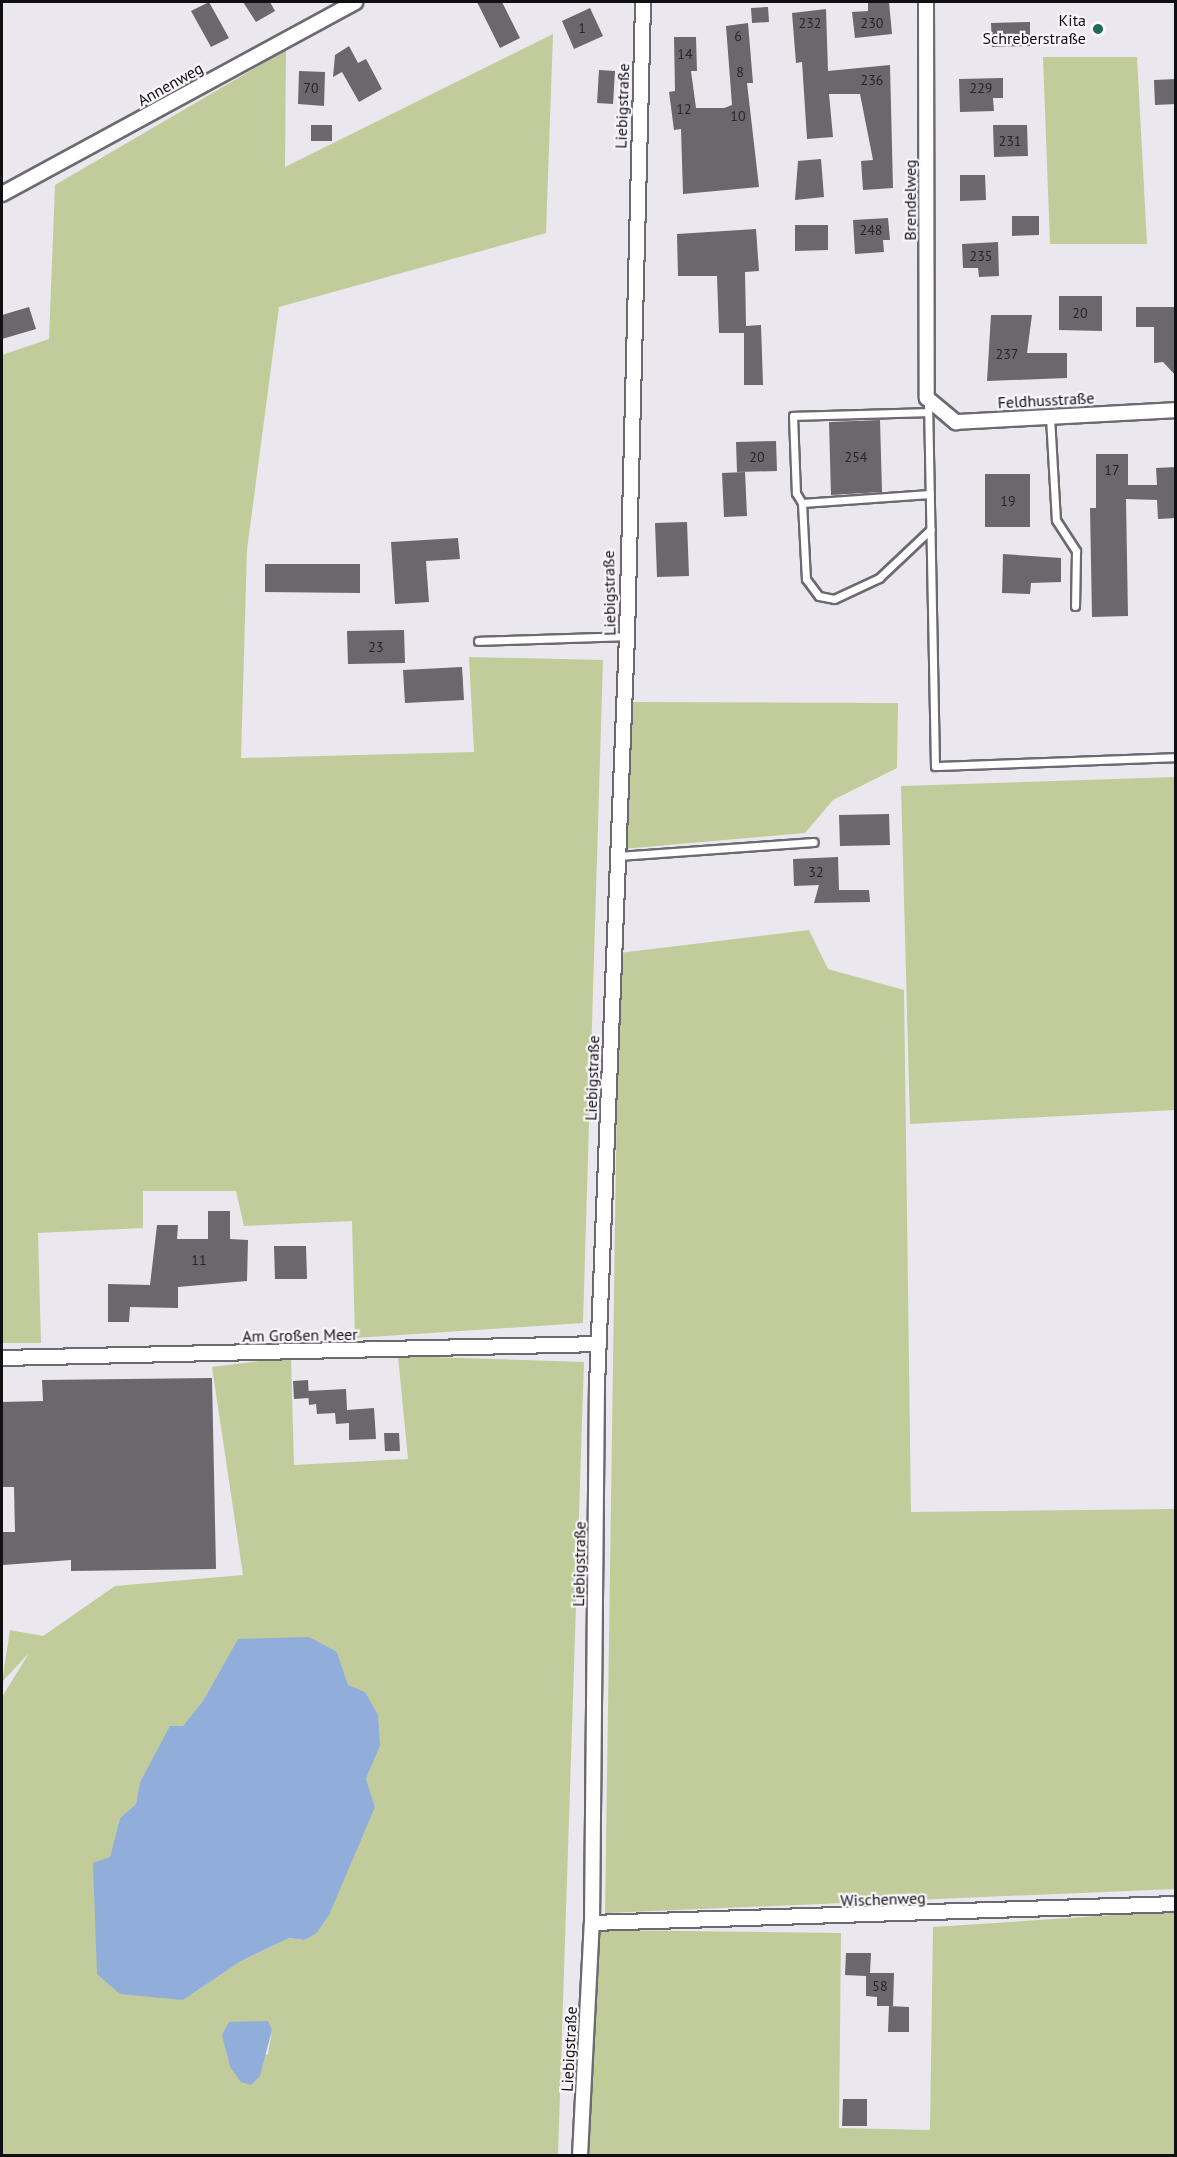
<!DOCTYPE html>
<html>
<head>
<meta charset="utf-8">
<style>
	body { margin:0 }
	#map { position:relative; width:1177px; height:2157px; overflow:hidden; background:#eae8ee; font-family:"PT Sans",sans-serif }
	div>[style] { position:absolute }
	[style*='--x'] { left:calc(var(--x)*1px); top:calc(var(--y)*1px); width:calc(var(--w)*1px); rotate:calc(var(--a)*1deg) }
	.green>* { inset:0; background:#c1cc9a }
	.water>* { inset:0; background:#91add9 }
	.building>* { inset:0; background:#6a676d }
	.roads { filter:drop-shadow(2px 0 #6c6a70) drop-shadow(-2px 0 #6c6a70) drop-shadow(0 2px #6c6a70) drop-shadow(0 -2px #6c6a70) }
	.lane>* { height:7px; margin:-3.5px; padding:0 3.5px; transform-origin:3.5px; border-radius:3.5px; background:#fff }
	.street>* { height:14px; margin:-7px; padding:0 7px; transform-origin:7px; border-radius:7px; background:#fff }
	.dots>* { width:16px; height:16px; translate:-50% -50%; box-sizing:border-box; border:3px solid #f8f5fb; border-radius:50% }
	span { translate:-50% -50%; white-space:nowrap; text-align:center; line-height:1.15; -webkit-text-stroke:4.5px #f8f5fb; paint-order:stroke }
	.number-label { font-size:14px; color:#262528 }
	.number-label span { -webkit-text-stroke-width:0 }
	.poi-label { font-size:16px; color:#100f11 }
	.right { translate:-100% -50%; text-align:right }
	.street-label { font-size:16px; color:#100f11 }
	.frame { position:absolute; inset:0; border:3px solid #100f11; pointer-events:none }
</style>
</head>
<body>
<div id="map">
	<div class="green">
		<div style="clip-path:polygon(553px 34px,546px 233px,279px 307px,247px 550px,241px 758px,474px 752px,469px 657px,603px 660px,583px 1323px,355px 1338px,352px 1221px,244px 1226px,236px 1191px,143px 1191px,143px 1228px,38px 1233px,41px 1343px,2px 1343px,2px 355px,49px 339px,55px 185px,286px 50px,285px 167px)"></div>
		<div style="clip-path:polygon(1043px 57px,1137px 57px,1147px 244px,1050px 244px)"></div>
		<div style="clip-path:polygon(632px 702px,898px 703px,897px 768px,833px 800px,805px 833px,623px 849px)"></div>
		<div style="clip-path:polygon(1175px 777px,1175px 1110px,910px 1124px,901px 786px)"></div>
		<div style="clip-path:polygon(809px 930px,828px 969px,904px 990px,911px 1512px,1175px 1509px,1175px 1889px,605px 1913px,619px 953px)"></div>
		<div style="clip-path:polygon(evenodd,398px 1356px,584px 1362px,558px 2155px,2px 2155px,2px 1697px,29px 1653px,2px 1682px,10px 1630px,43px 1636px,115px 1586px,243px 1575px,212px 1367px,291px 1357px,294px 1465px,408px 1459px,398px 1356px,238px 1640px,337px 1652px,348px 1686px,365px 1692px,380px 1746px,366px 1779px,375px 1807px,316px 1934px,304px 1940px,289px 1938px,241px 1961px,183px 2000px,98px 1974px,110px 1857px,120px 1818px,136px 1804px,140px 1782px,170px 1727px,183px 1727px,203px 1701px,238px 1640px,398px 1356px,256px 2021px,272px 2030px,268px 2054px,230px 2067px,226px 2051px,244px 2025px,256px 2021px)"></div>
		<div style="clip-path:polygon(1175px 1911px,1175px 2155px,587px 2156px,598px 1930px,841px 1933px,839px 2128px,930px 2130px,933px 1927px)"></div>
	</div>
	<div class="water">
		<div style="clip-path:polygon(309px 1637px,337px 1652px,348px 1685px,365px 1692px,378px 1715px,380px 1746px,366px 1779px,375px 1807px,329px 1915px,316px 1934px,304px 1940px,289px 1938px,241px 1961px,183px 2000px,120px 1994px,97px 1974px,93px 1863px,110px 1857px,120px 1818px,136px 1804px,140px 1782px,170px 1726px,183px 1726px,203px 1701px,238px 1639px)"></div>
		<div style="clip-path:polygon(268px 2021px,272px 2030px,260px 2076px,251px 2085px,241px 2082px,230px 2067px,222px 2035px,229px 2022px)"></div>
	</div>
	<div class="building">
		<div style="clip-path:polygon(209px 2px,229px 38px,211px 47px,191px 11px)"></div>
		<div style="clip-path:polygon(243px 2px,270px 2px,275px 11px,256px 22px)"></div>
		<div style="clip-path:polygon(477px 2px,502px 2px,520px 38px,500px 48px)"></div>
		<div style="clip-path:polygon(889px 2px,892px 34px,855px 38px,852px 12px,868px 11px,868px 3px)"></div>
		<div style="clip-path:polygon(768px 7px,769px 22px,752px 23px,751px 8px)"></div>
		<div style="clip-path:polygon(590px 8px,603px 36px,574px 49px,562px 21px)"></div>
		<div style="clip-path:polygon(826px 9px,828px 71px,890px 65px,893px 188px,863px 190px,861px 161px,873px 160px,860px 94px,829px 94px,833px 137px,807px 139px,802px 62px,796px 63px,792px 13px)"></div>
		<div style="clip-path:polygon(1030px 22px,1030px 46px,992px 47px,991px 23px)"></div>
		<div style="clip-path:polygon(748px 23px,753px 83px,747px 83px,759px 187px,683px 194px,681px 129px,674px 130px,669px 92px,675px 91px,674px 37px,696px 37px,697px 71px,691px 71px,696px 108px,724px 108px,732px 105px,726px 26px)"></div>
		<div style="clip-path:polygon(349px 46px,358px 63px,366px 59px,382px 89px,359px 102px,342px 72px,333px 77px,335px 55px)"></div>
		<div style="clip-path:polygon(599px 70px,615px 71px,613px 104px,597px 103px)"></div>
		<div style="clip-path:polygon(299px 71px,325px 72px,324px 106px,298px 104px)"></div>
		<div style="clip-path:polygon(1003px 78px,1003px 98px,993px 98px,994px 111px,960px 112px,959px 79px)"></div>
		<div style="clip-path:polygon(1176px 79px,1176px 104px,1155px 105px,1154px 80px)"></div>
		<div style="clip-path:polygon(311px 125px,332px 125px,332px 141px,311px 141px)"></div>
		<div style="clip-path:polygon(993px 125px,1027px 125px,1028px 156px,994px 157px)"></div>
		<div style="clip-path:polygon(821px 159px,824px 197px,795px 200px,798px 161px)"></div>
		<div style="clip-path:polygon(960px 175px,985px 175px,986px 200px,960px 201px)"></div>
		<div style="clip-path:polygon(1012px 216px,1039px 216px,1039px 235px,1012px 236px)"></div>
		<div style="clip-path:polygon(888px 218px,890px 240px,883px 240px,884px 252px,855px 254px,853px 220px)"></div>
		<div style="clip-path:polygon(795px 225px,828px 225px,828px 250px,795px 251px)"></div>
		<div style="clip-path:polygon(756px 229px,759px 271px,745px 272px,746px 326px,761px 325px,763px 385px,744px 385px,744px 333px,719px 333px,717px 276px,678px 276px,677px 234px)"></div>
		<div style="clip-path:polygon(998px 242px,999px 276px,979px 277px,978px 268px,963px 268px,962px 244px)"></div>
		<div style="clip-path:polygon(1059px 296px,1102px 296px,1102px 331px,1059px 330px)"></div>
		<div style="clip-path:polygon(29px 307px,36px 329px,2px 339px,2px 315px)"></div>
		<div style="clip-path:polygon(1136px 307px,1176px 307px,1176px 376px,1163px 362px,1154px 363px,1154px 327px,1136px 327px)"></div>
		<div style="clip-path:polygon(991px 315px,1032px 315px,1027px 353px,1067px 353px,1067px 378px,987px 381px)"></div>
		<div style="clip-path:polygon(880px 420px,882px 492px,831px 495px,829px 422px)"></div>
		<div style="clip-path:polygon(776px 441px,777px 471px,737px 472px,736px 442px)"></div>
		<div style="clip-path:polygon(1096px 454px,1128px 454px,1128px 485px,1157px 485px,1156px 468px,1176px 467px,1176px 518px,1158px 519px,1157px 500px,1126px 499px,1128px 616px,1092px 617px,1090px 508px,1096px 508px)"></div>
		<div style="clip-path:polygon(745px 472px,747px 516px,724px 517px,722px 473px)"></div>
		<div style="clip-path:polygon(985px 474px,1030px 474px,1030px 527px,985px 527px)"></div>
		<div style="clip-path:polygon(687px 522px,689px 576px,657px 577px,655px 523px)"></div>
		<div style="clip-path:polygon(458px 538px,460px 559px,426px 561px,429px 602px,395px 604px,391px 542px)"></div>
		<div style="clip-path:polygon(1003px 554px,1061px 558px,1061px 582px,1031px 583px,1030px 594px,1002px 593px)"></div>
		<div style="clip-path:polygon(265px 564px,360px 564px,360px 593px,265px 592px)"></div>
		<div style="clip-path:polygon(404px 630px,405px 663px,348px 664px,347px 631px)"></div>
		<div style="clip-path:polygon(462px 667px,464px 700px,405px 703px,403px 670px)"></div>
		<div style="clip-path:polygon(889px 814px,890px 845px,840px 846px,839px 815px)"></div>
		<div style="clip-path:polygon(838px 857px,839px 890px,869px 890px,870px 902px,814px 903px,819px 885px,794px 886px,793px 859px)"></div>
		<div style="clip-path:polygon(208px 1211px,230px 1211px,230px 1239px,248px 1240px,247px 1281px,178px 1287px,178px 1308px,130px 1307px,129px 1322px,108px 1322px,108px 1284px,150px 1285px,157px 1225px,178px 1225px,177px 1239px,208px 1239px)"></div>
		<div style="clip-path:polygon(274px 1246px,306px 1246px,307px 1279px,275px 1279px)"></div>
		<div style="clip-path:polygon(212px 1378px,216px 1569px,71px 1571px,71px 1560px,3px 1565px,3px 1532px,15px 1532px,14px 1487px,2px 1487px,2px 1402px,43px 1401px,42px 1380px)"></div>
		<div style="clip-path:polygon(308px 1380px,309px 1398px,294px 1399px,293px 1381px)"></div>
		<div style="clip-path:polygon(346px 1389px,347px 1410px,374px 1408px,376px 1439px,349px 1440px,349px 1423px,336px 1424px,335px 1413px,317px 1414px,316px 1404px,309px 1405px,308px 1391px)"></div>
		<div style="clip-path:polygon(384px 1433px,399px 1433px,400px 1451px,385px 1451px)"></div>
		<div style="clip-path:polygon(846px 1953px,871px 1953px,870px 1973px,894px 1973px,893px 2006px,877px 2006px,877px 1997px,866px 1996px,866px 1976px,845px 1975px)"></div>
		<div style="clip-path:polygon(889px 2006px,909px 2007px,909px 2032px,888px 2032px)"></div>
		<div style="clip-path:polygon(843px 2099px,867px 2099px,867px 2126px,842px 2126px)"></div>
	</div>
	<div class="roads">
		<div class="lane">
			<div style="--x:928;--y:401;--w:365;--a:88.9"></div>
			<div style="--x:935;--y:766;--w:241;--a:-2.1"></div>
			<div style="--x:928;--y:412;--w:135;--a:178.3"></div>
			<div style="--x:793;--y:416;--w:77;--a:87.8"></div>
			<div style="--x:796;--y:493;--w:12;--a:59"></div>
			<div style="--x:802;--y:503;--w:128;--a:-4"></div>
			<div style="--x:1050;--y:417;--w:103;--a:86.7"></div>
			<div style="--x:1056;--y:520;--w:37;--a:57"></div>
			<div style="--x:1076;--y:551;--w:55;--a:91"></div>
			<div style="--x:802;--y:503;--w:76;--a:87"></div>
			<div style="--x:806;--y:579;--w:21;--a:53"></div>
			<div style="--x:819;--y:596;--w:15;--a:11"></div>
			<div style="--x:834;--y:599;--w:50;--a:-25"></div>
			<div style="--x:879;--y:578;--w:71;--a:-43.3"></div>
			<div style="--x:478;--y:641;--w:149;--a:-1.9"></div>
			<div style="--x:618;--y:856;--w:196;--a:-4.1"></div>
		</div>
		<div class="street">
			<div style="--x:926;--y:2;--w:396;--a:89.9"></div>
			<div style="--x:927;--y:398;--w:38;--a:40"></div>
			<div style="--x:956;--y:422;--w:220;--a:-3.1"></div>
			<div style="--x:2;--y:194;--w:402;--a:-28.5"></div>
			<div style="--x:2;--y:1358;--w:597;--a:-1.34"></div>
			<div style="--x:592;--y:1923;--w:584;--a:-1.86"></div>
			<div style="--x:580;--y:2156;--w:233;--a:-87.1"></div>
			<div style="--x:592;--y:1923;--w:537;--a:-89.47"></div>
			<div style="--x:597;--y:1386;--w:751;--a:-87.71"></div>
			<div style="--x:627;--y:636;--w:634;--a:-88.55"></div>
		</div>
	</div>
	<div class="dots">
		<div style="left:1098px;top:29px;background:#22695d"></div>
	</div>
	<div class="number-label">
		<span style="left:810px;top:23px">232</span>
		<span style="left:872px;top:23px">230</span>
		<span style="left:582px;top:28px">1</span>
		<span style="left:738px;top:36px">6</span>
		<span style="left:685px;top:54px">14</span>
		<span style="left:740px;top:72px">8</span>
		<span style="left:872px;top:80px">236</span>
		<span style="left:311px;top:88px">70</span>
		<span style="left:981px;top:88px">229</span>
		<span style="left:684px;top:109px">12</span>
		<span style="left:738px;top:116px">10</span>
		<span style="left:1010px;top:141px">231</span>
		<span style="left:871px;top:230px">248</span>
		<span style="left:981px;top:256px">235</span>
		<span style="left:1080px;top:313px">20</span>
		<span style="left:1007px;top:354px">237</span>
		<span style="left:757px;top:457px">20</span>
		<span style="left:856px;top:457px">254</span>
		<span style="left:1112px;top:470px">17</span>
		<span style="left:1008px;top:501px">19</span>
		<span style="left:376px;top:647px">23</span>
		<span style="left:816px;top:872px">32</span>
		<span style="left:199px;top:1260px">11</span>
		<span style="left:880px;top:1986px">58</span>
	</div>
	<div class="poi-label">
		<span class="right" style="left:1086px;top:29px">Kita<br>Schreberstraße</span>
	</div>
	<div class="street-label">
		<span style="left:170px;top:84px;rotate:-29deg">Annenweg</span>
		<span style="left:622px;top:106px;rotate:-88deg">Liebigstraße</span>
		<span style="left:910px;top:200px;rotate:-90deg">Brendelweg</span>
		<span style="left:1046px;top:400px;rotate:-3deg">Feldhusstraße</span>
		<span style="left:609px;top:593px;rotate:-91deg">Liebigstraße</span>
		<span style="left:592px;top:1078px;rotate:-88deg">Liebigstraße</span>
		<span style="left:300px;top:1335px;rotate:-1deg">Am Großen Meer</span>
		<span style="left:579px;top:1564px;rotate:-89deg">Liebigstraße</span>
		<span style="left:883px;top:1899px;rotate:-2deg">Wischenweg</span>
		<span style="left:569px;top:2049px;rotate:-87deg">Liebigstraße</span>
	</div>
	<div class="frame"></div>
</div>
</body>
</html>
